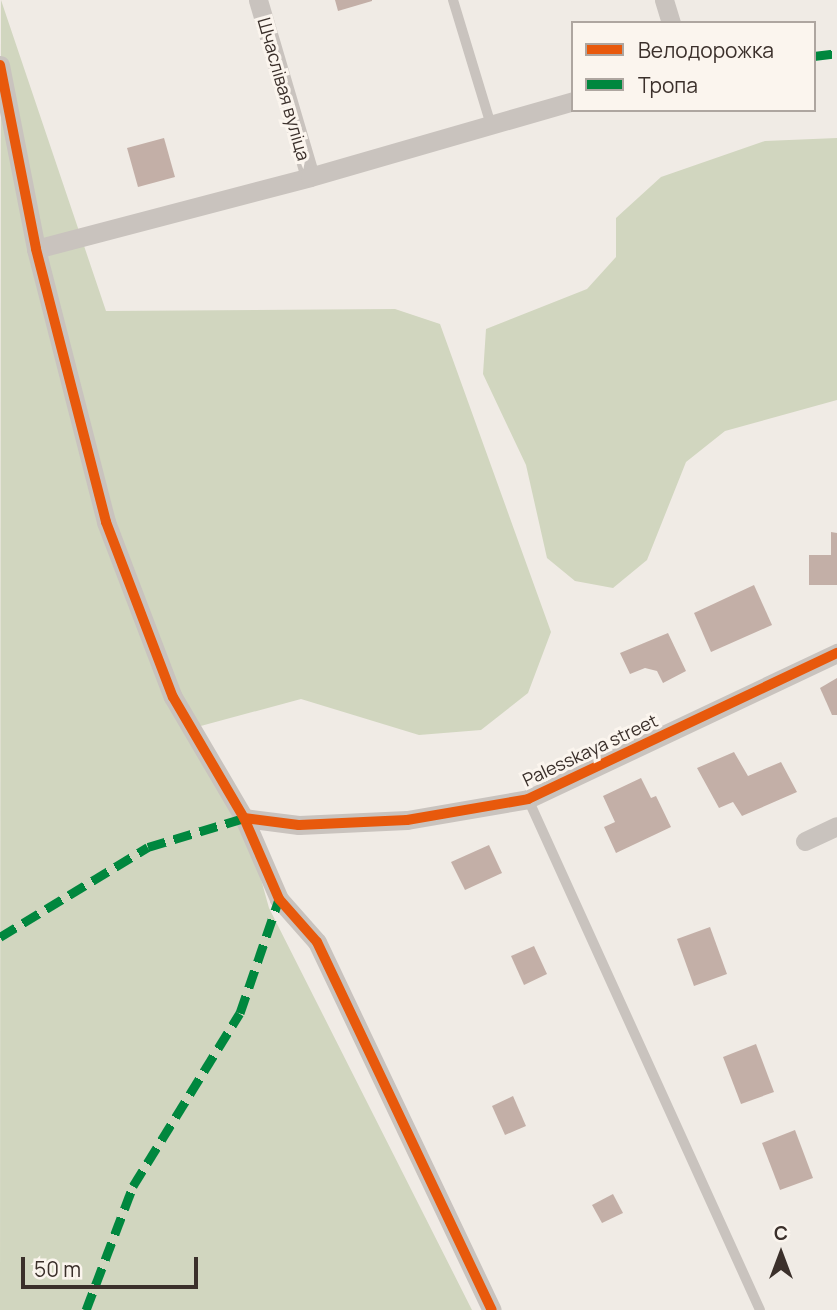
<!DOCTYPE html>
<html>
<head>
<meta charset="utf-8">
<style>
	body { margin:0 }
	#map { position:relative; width:837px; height:1310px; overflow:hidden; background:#f0ebe5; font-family:Manrope,sans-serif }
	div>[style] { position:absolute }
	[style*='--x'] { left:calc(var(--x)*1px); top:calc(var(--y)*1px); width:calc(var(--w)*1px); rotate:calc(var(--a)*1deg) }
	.green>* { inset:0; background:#d1d6bf }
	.building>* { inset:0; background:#c3afa7 }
	.lane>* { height:10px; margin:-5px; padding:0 5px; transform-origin:5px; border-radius:5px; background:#c9c3be }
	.street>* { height:19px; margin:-9.5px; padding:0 9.5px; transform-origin:9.5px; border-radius:9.5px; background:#c9c3be }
	.quiet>* { height:9px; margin-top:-4.5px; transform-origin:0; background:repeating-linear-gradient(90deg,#00873e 0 18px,transparent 0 27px) }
	.cycleway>* { height:10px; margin:-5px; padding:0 5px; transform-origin:5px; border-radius:5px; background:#e8590c }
	span { translate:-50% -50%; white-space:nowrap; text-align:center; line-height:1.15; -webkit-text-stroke:6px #fbf5ee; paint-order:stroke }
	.street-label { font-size:18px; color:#3b302b }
	.legend { position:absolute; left:571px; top:21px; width:245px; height:91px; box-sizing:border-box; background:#fbf5ee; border:2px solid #aea6a0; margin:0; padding:9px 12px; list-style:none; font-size:21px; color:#3b302b }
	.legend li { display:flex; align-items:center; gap:14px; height:35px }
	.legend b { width:35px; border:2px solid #aea6a0 }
	.north { position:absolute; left:746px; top:1219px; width:70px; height:70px; -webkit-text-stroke:5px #fbf5ee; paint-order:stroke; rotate:0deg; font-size:19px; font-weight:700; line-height:28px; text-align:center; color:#3b302b }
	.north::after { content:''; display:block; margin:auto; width:24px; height:32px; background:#3b302b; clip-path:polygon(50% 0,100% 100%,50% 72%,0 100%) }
	.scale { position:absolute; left:21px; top:1257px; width:177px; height:32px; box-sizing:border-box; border:4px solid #3b302b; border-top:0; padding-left:9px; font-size:21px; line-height:24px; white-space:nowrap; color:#3b302b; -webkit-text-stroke:5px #fbf5ee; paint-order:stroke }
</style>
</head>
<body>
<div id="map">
	<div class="green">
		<div style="clip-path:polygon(1px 0,106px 311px,395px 309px,440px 324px,551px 632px,528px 693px,481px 730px,419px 735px,301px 699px,197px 727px,244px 818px,269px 908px,472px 1310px,0 1310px)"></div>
		<div style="clip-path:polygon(837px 138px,837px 400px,725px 431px,686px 462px,647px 560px,613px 588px,575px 581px,547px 558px,526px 465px,483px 374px,486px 329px,587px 289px,616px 257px,616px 218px,661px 177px,765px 141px)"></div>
	</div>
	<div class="building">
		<div style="clip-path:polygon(335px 0,372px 0,372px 1px,338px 11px)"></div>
		<div style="clip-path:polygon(164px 138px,175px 177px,138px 187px,127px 148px)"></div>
		<div style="clip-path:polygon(831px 532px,837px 533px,837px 585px,809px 585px,809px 555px,831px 555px)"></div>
		<div style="clip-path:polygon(754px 585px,772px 625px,711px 652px,694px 613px)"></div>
		<div style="clip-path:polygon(668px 633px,686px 671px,663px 683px,657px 671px,645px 668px,630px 674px,620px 653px)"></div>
		<div style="clip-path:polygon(837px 678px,837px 715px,832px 715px,820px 688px)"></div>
		<div style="clip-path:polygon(734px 752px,748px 776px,781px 762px,797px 792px,742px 816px,733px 802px,719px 808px,697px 768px)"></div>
		<div style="clip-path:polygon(641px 778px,651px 798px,656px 796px,671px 827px,616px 853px,604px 827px,615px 822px,603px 796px)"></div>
		<div style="clip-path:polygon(489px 845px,502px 873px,465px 890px,451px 862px)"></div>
		<div style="clip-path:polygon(710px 927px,727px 974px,694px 986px,677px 939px)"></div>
		<div style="clip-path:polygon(534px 946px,547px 974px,524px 985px,511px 956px)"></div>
		<div style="clip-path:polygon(756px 1044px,774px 1092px,741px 1104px,723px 1057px)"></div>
		<div style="clip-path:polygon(513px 1096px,526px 1126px,505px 1135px,492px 1106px)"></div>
		<div style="clip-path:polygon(795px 1130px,813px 1178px,780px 1190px,762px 1143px)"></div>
		<div style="clip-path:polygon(613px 1194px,623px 1213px,602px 1223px,592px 1205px)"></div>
	</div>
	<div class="lane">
		<div style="--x:453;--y:0;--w:131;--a:73.1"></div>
		<div style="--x:528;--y:799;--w:561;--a:65.58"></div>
	</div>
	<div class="street">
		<div style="--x:258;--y:0;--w:184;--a:73.6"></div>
		<div style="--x:664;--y:0;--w:24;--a:73"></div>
		<div style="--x:0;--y:65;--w:187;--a:78.9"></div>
		<div style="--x:36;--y:249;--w:282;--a:75.6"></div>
		<div style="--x:106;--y:522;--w:187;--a:69.1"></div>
		<div style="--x:173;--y:697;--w:140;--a:59.6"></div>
		<div style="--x:244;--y:818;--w:88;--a:66.6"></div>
		<div style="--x:279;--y:899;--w:57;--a:48.5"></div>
		<div style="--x:317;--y:942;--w:407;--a:64.6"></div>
		<div style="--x:36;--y:249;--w:283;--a:-14.7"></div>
		<div style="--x:310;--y:177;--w:274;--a:-16.1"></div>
		<div style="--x:244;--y:818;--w:55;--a:7.3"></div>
		<div style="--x:299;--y:825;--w:108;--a:-2.7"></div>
		<div style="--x:407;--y:820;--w:123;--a:-9.8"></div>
		<div style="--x:528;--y:799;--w:342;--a:-25.3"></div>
		<div style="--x:805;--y:841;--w:35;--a:-25"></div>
	</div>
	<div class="quiet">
		<div style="--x:814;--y:56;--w:23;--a:-7"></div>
		<div style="--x:0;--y:937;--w:173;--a:-31.3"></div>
		<div style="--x:148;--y:847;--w:100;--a:-16.8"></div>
		<div style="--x:86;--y:1310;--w:133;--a:-69.2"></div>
		<div style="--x:133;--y:1186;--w:203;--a:-58.3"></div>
		<div style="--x:240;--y:1013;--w:120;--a:-71.1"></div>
	</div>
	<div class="cycleway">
		<div style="--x:0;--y:65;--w:187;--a:78.9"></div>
		<div style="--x:36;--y:249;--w:282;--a:75.6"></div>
		<div style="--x:106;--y:522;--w:187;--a:69.1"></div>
		<div style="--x:173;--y:697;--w:140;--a:59.6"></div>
		<div style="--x:244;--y:818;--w:88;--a:66.6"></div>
		<div style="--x:279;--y:899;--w:57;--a:48.5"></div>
		<div style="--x:317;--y:942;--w:407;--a:64.6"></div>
		<div style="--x:244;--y:818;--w:55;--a:7.3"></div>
		<div style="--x:299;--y:825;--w:108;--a:-2.7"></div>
		<div style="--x:407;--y:820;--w:123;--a:-9.8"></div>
		<div style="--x:528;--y:799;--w:342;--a:-25.3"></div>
	</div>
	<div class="street-label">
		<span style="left:284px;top:89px;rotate:74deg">Шчаслівая вуліца</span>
		<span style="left:590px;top:750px;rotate:-25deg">Palesskaya street</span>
	</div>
	<ul class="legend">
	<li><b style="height:9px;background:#e8590c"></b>Велодорожка</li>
	<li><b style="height:9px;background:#00873e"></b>Тропа</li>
	</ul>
	<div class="north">С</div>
	<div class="scale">50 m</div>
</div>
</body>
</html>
